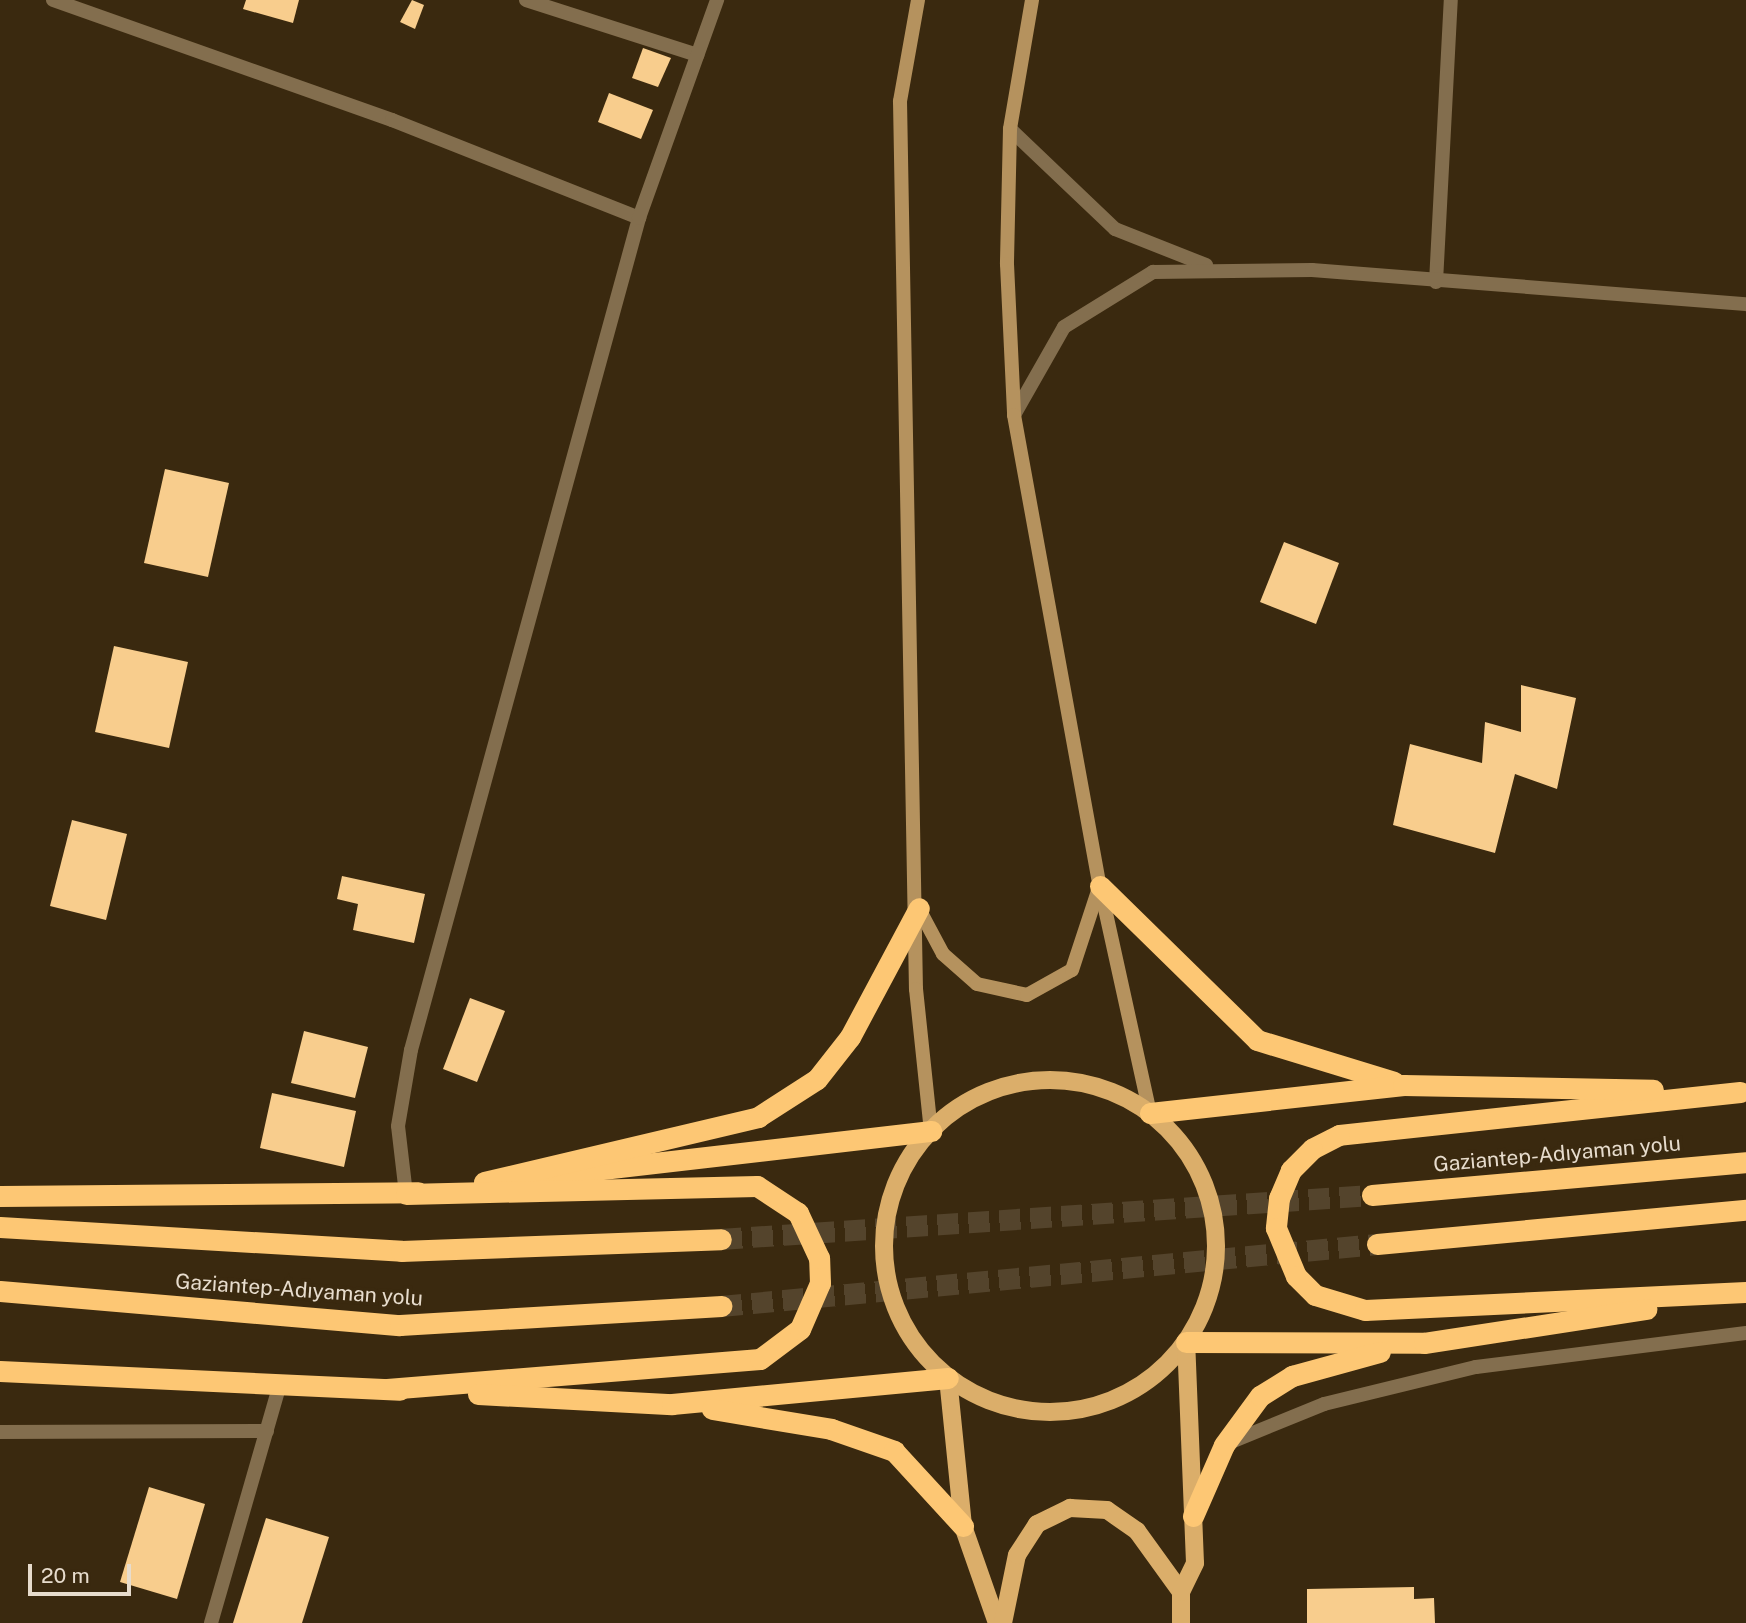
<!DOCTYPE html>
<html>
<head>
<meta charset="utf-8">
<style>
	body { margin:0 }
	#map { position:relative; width:1746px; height:1623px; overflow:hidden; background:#3a290f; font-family:"Public Sans",sans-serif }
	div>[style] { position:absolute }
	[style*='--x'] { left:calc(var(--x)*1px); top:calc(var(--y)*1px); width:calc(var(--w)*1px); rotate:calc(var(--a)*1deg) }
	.building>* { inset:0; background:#f8cd8d }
	.highway-tunnel>* { height:21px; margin-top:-10.5px; transform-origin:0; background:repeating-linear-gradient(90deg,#54442c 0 21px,transparent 0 31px) }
	.lane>* { height:14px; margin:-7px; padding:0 7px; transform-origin:7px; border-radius:7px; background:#836e4e }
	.street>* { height:14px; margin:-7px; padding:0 7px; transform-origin:7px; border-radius:7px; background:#836e4e }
	.secondary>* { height:14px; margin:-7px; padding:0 7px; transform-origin:7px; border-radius:7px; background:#b5925e }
	.primary>* { height:18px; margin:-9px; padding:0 9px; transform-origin:9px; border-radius:9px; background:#dbae6a }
	.primary>.ring { margin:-9px; padding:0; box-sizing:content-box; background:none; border:18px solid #dbae6a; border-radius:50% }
	.highway>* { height:21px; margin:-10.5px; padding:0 10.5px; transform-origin:10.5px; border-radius:10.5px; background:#fdc774 }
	span { translate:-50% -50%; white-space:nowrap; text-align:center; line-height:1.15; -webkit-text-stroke:7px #3a290f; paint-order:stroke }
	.street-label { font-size:21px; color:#e7dccd }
	.scale { position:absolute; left:28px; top:1564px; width:103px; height:32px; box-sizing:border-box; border:4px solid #e7dccd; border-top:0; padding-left:9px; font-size:21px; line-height:24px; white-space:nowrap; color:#e7dccd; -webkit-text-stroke:5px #3a290f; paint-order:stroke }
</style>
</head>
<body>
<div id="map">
	<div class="building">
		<div style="clip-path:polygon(246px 0,299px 0,293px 23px,243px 9px)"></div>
		<div style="clip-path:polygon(412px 0,424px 5px,415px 29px,400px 22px)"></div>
		<div style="clip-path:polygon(643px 48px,671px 58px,658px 87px,632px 78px)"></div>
		<div style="clip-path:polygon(609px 93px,653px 110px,641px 139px,598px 122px)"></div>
		<div style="clip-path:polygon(165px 469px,229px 483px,208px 577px,144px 563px)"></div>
		<div style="clip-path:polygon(1284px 542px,1339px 563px,1316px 624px,1260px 602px)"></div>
		<div style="clip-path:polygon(114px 646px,188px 662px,169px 748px,95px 732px)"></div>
		<div style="clip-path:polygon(1521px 685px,1576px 698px,1557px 789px,1515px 774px,1495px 853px,1393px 825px,1410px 744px,1482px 763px,1485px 722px,1521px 732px)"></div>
		<div style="clip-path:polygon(72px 820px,127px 834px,106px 920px,50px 906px)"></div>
		<div style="clip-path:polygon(342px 876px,425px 894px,414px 943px,353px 930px,358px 904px,337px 899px)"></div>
		<div style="clip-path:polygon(470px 998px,505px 1011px,477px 1082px,443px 1069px)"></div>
		<div style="clip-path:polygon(304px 1031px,368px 1047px,355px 1098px,291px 1083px)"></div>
		<div style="clip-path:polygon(272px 1093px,356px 1111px,344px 1167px,260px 1148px)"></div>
		<div style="clip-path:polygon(149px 1487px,205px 1504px,177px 1599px,120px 1582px)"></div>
		<div style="clip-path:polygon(266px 1518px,329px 1537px,302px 1623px,233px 1623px)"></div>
		<div style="clip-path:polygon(1414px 1587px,1414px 1599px,1434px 1598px,1435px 1623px,1307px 1623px,1307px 1589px)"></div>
	</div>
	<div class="highway-tunnel">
		<div style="--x:721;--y:1239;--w:652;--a:-3.87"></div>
		<div style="--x:721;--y:1306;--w:659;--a:-5.4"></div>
	</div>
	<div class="lane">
		<div style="--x:526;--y:0;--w:180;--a:17.8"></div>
	</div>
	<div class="street">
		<div style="--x:53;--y:0;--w:360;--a:19.5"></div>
		<div style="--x:392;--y:120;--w:266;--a:21.6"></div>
		<div style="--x:1010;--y:129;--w:145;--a:43.6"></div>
		<div style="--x:1115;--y:229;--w:98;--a:21.6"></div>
		<div style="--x:1436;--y:282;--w:282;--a:-87"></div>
		<div style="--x:1014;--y:415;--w:101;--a:-60.4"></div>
		<div style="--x:1064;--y:327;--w:105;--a:-31.7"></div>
		<div style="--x:1153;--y:272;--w:159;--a:-0.7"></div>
		<div style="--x:1312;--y:270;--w:435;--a:4.5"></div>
		<div style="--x:406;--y:1194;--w:68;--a:-96.7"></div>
		<div style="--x:398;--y:1126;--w:77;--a:-80.3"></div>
		<div style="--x:411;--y:1050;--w:863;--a:-74.67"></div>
		<div style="--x:639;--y:218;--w:232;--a:-70.3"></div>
		<div style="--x:0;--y:1432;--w:267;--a:-0.2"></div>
		<div style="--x:1226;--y:1444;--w:106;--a:-22.2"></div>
		<div style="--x:1324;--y:1404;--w:156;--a:-13.7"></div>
		<div style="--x:1476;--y:1367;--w:272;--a:-7.2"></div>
		<div style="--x:211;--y:1623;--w:249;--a:-73.9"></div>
	</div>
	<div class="secondary">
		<div style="--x:918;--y:0;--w:103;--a:100.1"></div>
		<div style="--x:900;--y:101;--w:888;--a:88.97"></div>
		<div style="--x:916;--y:989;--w:143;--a:84"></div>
		<div style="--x:1032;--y:0;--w:131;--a:99.7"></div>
		<div style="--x:1010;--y:129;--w:135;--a:91.3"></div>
		<div style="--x:1007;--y:264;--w:151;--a:87.3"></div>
		<div style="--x:1014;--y:415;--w:479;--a:79.7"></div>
		<div style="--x:1100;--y:886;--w:232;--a:77.6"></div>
		<div style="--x:919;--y:909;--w:51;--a:61.9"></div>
		<div style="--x:943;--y:954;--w:45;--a:41.4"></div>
		<div style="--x:977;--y:984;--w:51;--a:12.4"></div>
		<div style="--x:1027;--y:995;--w:51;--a:-29.1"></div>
		<div style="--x:1072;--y:970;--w:83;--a:-71.8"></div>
	</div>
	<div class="primary">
		<div class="ring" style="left:884px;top:1080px;width:314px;height:314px"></div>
		<div style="--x:948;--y:1378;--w:149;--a:84.2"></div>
		<div style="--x:963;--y:1526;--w:103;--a:70.7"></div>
		<div style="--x:1003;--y:1623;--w:69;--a:-78.4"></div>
		<div style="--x:1017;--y:1555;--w:37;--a:-57"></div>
		<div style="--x:1037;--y:1524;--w:37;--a:-26"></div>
		<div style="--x:1070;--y:1508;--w:37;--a:3"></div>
		<div style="--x:1107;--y:1510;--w:37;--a:35"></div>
		<div style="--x:1137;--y:1531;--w:75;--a:54.2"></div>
		<div style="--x:1181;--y:1623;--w:31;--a:-90"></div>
		<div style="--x:1181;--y:1592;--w:32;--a:-64"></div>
		<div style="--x:1195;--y:1563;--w:221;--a:-92.3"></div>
	</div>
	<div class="highway">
		<div style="--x:1100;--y:886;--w:220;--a:44.4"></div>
		<div style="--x:1257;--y:1040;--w:143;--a:17"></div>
		<div style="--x:1740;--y:1092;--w:403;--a:173.9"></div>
		<div style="--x:1339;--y:1135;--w:30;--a:153"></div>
		<div style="--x:1312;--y:1149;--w:30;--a:135"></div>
		<div style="--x:1291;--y:1170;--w:30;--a:113"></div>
		<div style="--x:1279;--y:1198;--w:30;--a:96"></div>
		<div style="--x:1276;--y:1228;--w:52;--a:67.4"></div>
		<div style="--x:1296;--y:1276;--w:27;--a:45"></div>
		<div style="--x:1315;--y:1295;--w:52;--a:16.7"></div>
		<div style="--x:1365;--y:1310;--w:381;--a:-2.7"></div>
		<div style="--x:1150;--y:1113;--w:255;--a:-6.3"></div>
		<div style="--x:1403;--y:1085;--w:250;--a:1.1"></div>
		<div style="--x:533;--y:1177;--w:401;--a:-6.6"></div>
		<div style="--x:484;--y:1182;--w:282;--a:-13.3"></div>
		<div style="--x:758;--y:1117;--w:70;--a:-32.8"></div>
		<div style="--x:817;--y:1079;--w:53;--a:-51.8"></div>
		<div style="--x:850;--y:1037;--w:146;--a:-61.9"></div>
		<div style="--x:1372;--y:1195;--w:375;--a:-5"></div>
		<div style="--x:0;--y:1196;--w:418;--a:-0.5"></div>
		<div style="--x:0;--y:1227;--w:402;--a:3.4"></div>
		<div style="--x:401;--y:1251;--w:320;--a:-2.1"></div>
		<div style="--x:1377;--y:1244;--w:371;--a:-5.3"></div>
		<div style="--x:0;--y:1291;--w:401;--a:4.9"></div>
		<div style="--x:400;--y:1325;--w:322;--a:-3.4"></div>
		<div style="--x:1186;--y:1342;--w:238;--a:0.2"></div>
		<div style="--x:1424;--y:1343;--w:225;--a:-8.7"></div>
		<div style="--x:0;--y:1371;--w:400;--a:2.7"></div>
		<div style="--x:387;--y:1389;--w:374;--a:-4.6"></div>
		<div style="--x:760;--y:1359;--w:50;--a:-36.9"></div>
		<div style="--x:800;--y:1329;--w:50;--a:-66.5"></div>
		<div style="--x:820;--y:1283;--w:25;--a:-92"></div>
		<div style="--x:819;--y:1258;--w:50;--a:-115"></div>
		<div style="--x:798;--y:1213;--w:49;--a:-146.6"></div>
		<div style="--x:757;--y:1186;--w:351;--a:178.7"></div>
		<div style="--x:478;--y:1394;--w:194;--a:3"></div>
		<div style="--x:672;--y:1404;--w:277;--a:-5.4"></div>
		<div style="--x:712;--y:1409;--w:121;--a:9.5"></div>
		<div style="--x:831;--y:1429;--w:67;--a:19.2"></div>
		<div style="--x:894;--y:1451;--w:102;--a:47.4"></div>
		<div style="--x:1193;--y:1516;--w:77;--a:-66.4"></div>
		<div style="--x:1224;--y:1445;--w:61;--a:-53.7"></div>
		<div style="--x:1260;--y:1396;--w:38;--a:-32"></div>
		<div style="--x:1292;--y:1376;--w:91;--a:-15.3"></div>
	</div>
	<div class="street-label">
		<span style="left:1557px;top:1154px;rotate:-5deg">Gaziantep-Adıyaman yolu</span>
		<span style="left:299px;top:1290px;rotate:4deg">Gaziantep-Adıyaman yolu</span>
	</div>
	<div class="scale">20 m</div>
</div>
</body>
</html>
